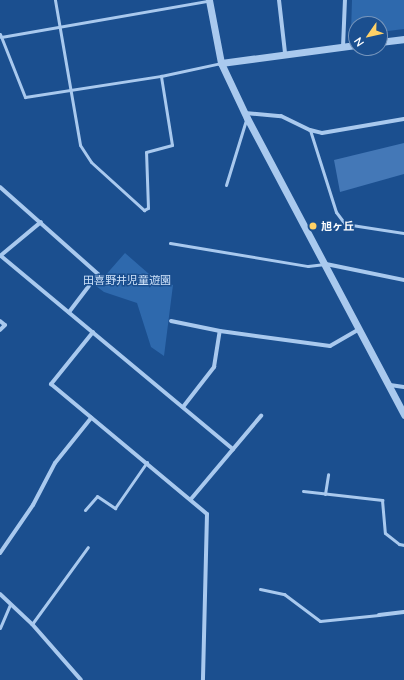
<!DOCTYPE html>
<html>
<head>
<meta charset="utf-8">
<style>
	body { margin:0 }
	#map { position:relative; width:404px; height:680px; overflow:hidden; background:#1b4f8f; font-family:Mulish,"Noto Sans JP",sans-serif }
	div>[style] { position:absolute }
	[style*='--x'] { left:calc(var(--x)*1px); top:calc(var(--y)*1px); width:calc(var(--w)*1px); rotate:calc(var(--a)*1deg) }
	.green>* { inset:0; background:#2e69ad }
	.building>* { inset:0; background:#4478b7 }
	.service>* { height:3px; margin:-1.5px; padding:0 1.5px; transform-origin:1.5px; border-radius:1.5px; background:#a9c9ee }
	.minor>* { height:4px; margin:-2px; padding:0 2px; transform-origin:2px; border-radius:2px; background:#a9c9ee }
	.tertiary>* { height:7px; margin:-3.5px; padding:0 3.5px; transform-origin:3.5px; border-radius:3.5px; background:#a9c9ee }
	.dots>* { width:11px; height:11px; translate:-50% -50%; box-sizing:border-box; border:2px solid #1b4f8f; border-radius:50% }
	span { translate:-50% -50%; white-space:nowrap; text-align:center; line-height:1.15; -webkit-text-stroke:3px #1b4f8f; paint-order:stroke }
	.poi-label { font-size:11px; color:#fff; font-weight:700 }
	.left { translate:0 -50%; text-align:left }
	.park-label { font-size:11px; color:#cfe3fa }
	.north { position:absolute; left:348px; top:16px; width:40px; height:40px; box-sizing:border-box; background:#1b4f8f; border:1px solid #7695bc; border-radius:50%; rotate:236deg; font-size:11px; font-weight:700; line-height:16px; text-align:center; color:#fff }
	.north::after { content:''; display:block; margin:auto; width:14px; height:18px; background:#ffd166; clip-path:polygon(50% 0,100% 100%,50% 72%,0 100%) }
</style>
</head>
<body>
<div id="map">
	<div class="green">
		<div style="clip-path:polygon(352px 0,404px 0,404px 29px,380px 32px,380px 24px,356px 24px,356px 35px,351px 32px)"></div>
		<div style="clip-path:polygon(125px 253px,157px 281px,173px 285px,164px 356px,151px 347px,137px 303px,104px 292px,96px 286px)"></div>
	</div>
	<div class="building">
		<div style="clip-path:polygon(404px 143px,404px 174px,340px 192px,334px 160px)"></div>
	</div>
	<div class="service">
		<div style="--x:55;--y:0;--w:147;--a:80.2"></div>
		<div style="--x:80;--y:145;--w:20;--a:57"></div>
		<div style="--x:91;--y:162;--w:72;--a:42.2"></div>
		<div style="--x:144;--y:210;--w:4;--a:-27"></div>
		<div style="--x:148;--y:208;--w:56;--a:-92"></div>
		<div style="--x:146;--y:152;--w:27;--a:-15"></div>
		<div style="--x:172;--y:145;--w:70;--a:-99.1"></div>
		<div style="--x:0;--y:34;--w:68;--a:68.4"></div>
		<div style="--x:25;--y:97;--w:138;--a:-8.8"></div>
		<div style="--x:161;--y:76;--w:61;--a:-12.2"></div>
		<div style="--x:1;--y:37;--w:210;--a:-9.9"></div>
		<div style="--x:310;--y:130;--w:86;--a:72.4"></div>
		<div style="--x:336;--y:212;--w:15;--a:53"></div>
		<div style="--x:345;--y:224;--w:60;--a:8.7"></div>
		<div style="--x:226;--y:185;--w:68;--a:-72.9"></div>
		<div style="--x:170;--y:243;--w:140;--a:9.5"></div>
		<div style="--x:308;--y:266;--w:17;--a:-7"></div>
		<div style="--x:303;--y:491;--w:80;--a:6.5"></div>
		<div style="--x:382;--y:500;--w:33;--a:85"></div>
		<div style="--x:385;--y:533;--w:18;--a:38"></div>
		<div style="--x:399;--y:544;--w:5;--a:11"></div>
		<div style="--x:325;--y:494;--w:20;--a:-81"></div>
		<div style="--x:85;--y:510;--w:18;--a:-49"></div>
		<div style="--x:97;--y:496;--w:22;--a:34"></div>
		<div style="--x:115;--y:508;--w:56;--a:-55.2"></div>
		<div style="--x:260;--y:589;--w:25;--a:12"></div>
		<div style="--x:284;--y:594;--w:45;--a:36.9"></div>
		<div style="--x:320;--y:621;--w:59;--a:-5.8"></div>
		<div style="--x:32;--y:624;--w:95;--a:-54"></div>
		<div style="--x:0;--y:628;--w:26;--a:-67"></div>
	</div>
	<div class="minor">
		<div style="--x:279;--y:0;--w:53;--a:83.5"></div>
		<div style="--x:343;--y:47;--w:47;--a:-87.6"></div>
		<div style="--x:245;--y:113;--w:36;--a:5"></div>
		<div style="--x:281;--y:116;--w:32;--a:26"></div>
		<div style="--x:310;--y:130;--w:12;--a:14"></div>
		<div style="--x:322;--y:133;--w:83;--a:-9.7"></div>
		<div style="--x:0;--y:187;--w:131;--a:41.6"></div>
		<div style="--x:98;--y:274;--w:48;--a:127.3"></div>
		<div style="--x:0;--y:256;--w:53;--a:-39.7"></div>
		<div style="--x:1;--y:256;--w:302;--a:39.8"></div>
		<div style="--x:326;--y:264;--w:80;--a:11.6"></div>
		<div style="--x:0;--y:321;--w:6;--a:39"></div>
		<div style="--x:5;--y:325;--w:7;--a:135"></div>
		<div style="--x:171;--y:321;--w:50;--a:11.5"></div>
		<div style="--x:220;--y:331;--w:111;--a:7.8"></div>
		<div style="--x:330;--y:346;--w:34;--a:-30"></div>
		<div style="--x:93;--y:332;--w:67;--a:128.9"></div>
		<div style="--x:51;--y:384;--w:203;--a:39.8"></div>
		<div style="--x:207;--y:514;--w:166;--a:91.4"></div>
		<div style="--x:390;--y:385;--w:14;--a:8"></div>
		<div style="--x:183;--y:407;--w:51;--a:-52.2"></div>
		<div style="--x:214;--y:367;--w:36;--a:-81"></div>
		<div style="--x:191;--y:499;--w:109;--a:-49.9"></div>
		<div style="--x:0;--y:553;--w:58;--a:-55.5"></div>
		<div style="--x:33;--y:505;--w:47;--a:-62.4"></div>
		<div style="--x:55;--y:463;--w:58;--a:-51.3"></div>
		<div style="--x:0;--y:594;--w:44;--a:43.2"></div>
		<div style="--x:32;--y:624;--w:74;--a:48.8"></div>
		<div style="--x:379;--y:615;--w:25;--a:-7"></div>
	</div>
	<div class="tertiary">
		<div style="--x:209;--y:0;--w:64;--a:79.2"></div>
		<div style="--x:221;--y:63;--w:61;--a:64.7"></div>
		<div style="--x:247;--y:118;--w:336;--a:62.1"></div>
		<div style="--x:380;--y:42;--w:24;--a:-7"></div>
		<div style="--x:221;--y:63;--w:136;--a:-7.6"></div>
	</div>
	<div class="dots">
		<div style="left:313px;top:226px;background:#ffd166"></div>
	</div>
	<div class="poi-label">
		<span class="left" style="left:321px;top:226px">旭ヶ丘</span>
	</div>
	<div class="park-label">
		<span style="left:127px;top:280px">田喜野井児童遊園</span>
	</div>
	<div class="north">N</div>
</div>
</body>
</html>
